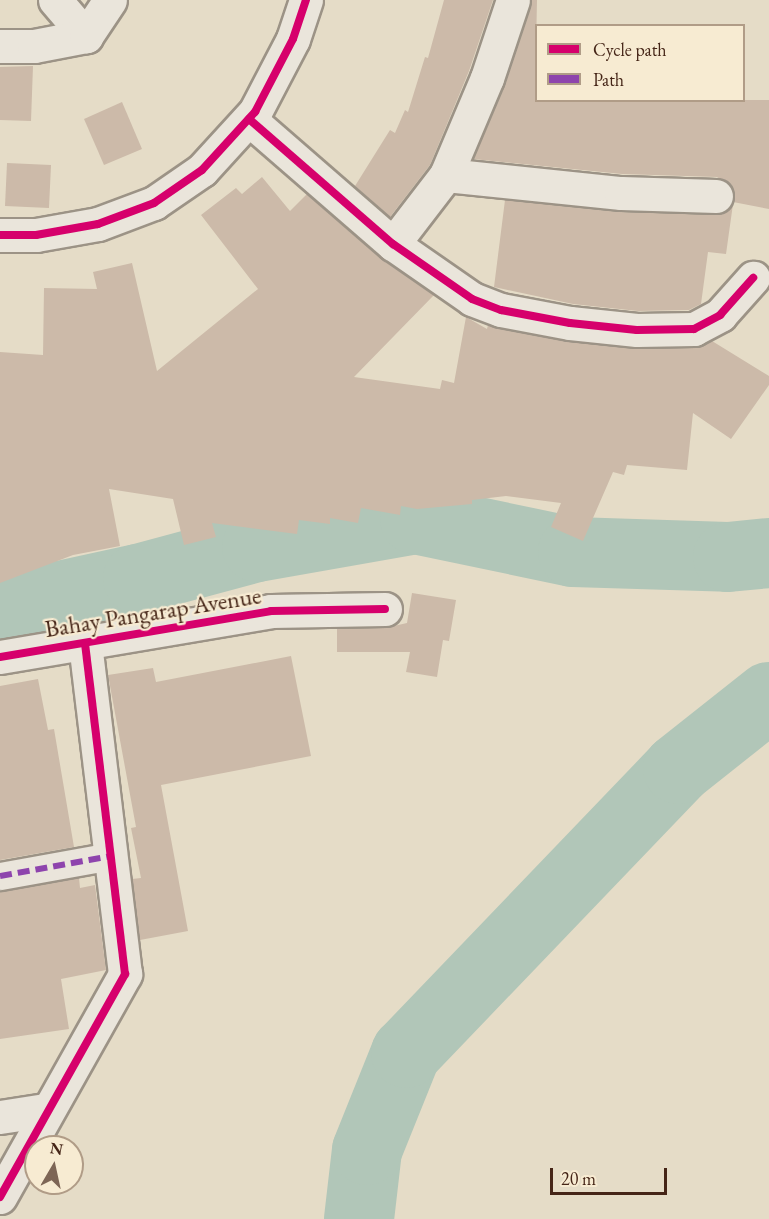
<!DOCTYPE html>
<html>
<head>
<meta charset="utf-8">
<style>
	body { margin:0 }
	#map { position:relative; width:769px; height:1219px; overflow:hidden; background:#e5dcc7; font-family:"EB Garamond",serif }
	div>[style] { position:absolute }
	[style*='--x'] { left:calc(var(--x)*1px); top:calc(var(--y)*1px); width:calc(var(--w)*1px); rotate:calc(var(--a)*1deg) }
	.river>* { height:70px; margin:-35px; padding:0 35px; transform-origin:35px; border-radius:35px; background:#b1c6b8 }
	.building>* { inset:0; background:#ccbaa9 }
	.roads { filter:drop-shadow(2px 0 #9c9386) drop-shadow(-2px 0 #9c9386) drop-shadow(0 2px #9c9386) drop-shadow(0 -2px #9c9386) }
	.pedestrian>* { height:27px; margin:-13.5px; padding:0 13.5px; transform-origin:13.5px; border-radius:13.5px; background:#eae5db }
	.minor>* { height:33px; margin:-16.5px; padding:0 16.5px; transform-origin:16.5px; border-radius:16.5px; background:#eae5db }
	.tertiary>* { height:33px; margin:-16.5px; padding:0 16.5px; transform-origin:16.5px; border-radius:16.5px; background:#eae5db }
	.quiet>* { height:6px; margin-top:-3px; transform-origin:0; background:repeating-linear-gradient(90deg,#8e44ad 0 12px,transparent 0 18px) }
	.cycleway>* { height:8px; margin:-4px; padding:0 4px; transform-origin:4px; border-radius:4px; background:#d6006c }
	span { translate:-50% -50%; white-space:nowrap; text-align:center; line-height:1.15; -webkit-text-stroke:4.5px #f7ebd2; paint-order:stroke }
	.street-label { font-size:24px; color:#452517 }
	.legend { position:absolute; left:535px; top:24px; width:210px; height:78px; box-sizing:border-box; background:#f7ebd2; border:2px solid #b09c87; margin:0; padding:8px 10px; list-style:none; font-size:18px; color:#452517 }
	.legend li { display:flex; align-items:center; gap:12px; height:30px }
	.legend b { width:30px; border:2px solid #b09c87 }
	.north { position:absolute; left:24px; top:1135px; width:60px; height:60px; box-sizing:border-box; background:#f7ebd2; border:2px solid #b09c87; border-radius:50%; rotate:9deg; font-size:16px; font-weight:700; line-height:24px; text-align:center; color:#452517 }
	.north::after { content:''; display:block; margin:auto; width:21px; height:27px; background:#7d6555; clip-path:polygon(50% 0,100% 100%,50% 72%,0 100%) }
	.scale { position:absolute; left:550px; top:1168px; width:117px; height:27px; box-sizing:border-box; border:3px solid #452517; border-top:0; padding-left:8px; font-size:18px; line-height:21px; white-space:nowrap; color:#452517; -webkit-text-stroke:4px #f7ebd2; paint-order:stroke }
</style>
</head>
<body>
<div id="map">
	<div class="river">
		<div style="--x:0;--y:609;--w:141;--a:-12.3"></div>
		<div style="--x:138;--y:579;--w:123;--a:-15.1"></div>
		<div style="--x:257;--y:547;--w:160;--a:-10"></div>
		<div style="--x:415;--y:519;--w:161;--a:11.8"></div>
		<div style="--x:573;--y:552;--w:155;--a:1.8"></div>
		<div style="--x:728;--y:557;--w:41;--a:-5.6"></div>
		<div style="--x:359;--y:1219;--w:69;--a:-83.4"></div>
		<div style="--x:367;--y:1150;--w:105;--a:-68.1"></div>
		<div style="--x:406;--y:1053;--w:393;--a:-46.2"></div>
		<div style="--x:678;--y:769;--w:116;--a:-38.4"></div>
	</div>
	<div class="building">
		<div style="clip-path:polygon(444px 0,493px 0,469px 71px,430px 165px,390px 217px,355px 186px,390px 130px,395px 133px,405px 110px,408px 112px,425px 57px,428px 58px)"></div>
		<div style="clip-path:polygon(531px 0,537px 0,535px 100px,769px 100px,769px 209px,733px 202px,732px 187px,717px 177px,622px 174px,473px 159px,505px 84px)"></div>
		<div style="clip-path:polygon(33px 66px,31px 121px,0 120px,0 67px)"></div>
		<div style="clip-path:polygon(122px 102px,142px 149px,104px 165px,84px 119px)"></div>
		<div style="clip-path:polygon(7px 163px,51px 165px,49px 208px,5px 206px)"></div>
		<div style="clip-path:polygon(262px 177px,290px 211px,307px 194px,381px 258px,434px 295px,354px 377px,440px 389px,442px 380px,454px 383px,466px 317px,487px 329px,488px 325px,567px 341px,635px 349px,694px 348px,712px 341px,769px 376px,769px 385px,731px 439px,693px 413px,687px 470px,627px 465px,624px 475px,613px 472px,583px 541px,551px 527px,561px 503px,506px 496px,472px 500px,472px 504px,417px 509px,401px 506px,400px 515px,361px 508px,358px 523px,330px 518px,330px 524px,299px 520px,297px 534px,212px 523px,216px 537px,184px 545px,173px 499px,109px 489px,120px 546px,73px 555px,0 583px,0 352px,43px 355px,44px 288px,97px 289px,93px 272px,132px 263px,157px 371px,258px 289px,201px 215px,236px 188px,242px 194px)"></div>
		<div style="clip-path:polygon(505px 200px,619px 212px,715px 215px,725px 212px,733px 204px,726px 254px,708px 252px,701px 304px,689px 310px,638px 311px,573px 304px,494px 287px)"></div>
		<div style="clip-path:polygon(412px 593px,456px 600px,449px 641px,443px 640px,437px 677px,406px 672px,410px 652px,337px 652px,337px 629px,385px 628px,407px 623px)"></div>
		<div style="clip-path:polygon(291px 656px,311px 756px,161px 785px,188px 931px,140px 940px,132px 879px,141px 878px,131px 828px,136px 827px,108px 675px,153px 668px,156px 682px)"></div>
		<div style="clip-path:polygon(38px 679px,48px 730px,54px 729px,74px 847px,0 860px,0 686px)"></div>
		<div style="clip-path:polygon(79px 878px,80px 888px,95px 885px,106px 970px,61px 979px,69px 1029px,0 1039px,0 891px)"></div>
	</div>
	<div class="roads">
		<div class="pedestrian">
			<div style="--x:0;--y:876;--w:113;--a:-10.2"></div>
		</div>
		<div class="minor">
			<div style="--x:55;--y:0;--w:48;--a:49.3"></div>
			<div style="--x:0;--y:46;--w:34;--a:0"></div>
			<div style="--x:34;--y:46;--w:53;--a:-10.9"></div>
			<div style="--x:86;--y:36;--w:43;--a:-56.3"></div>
			<div style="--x:249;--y:119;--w:191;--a:41"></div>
			<div style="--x:393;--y:244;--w:96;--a:34.8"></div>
			<div style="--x:472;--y:299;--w:31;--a:21"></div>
			<div style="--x:501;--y:310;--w:70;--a:10.7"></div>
			<div style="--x:570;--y:323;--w:67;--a:6"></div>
			<div style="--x:637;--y:330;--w:57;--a:-1"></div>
			<div style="--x:694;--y:329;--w:30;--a:-28"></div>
			<div style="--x:720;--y:315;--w:50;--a:-48.3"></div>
			<div style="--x:446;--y:175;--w:105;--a:-67.1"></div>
			<div style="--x:487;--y:78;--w:82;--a:-71.6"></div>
			<div style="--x:393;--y:244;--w:87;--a:-52.5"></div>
			<div style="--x:446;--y:175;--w:176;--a:5.9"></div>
			<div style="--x:621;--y:193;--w:95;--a:1.8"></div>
			<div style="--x:0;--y:657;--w:275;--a:-9.6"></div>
			<div style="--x:271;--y:611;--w:114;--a:-1"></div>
			<div style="--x:0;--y:1117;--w:47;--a:-8.7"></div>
			<div style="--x:0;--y:1197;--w:256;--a:-60.7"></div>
			<div style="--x:125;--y:974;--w:333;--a:-96.9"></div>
		</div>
		<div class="tertiary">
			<div style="--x:0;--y:235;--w:36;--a:0"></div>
			<div style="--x:36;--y:235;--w:63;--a:-10.1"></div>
			<div style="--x:98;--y:224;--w:60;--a:-20.6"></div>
			<div style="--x:154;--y:203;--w:58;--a:-34.5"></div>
			<div style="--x:202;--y:170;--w:79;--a:-47.6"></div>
			<div style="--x:255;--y:112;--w:82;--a:-62.5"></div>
			<div style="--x:293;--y:39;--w:41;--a:-71.6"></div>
		</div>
	</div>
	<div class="quiet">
		<div style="--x:0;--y:876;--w:113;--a:-10.2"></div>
	</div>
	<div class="cycleway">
		<div style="--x:249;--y:119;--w:191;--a:41"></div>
		<div style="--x:393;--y:244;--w:96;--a:34.8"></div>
		<div style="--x:472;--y:299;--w:31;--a:21"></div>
		<div style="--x:501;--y:310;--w:70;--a:10.7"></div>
		<div style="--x:570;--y:323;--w:67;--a:6"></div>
		<div style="--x:637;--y:330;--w:57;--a:-1"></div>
		<div style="--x:694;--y:329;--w:30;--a:-28"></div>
		<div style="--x:720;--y:315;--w:50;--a:-48.3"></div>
		<div style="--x:0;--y:235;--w:36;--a:0"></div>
		<div style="--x:36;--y:235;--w:63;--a:-10.1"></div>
		<div style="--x:98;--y:224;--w:60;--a:-20.6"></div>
		<div style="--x:154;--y:203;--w:58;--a:-34.5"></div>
		<div style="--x:202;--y:170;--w:79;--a:-47.6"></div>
		<div style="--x:255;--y:112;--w:82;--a:-62.5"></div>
		<div style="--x:293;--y:39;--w:41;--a:-71.6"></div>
		<div style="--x:0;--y:657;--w:275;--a:-9.6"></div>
		<div style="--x:271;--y:611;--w:114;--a:-1"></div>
		<div style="--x:0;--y:1197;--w:256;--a:-60.7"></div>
		<div style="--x:125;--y:974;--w:333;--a:-96.9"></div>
	</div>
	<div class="street-label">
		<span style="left:153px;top:612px;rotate:-9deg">Bahay Pangarap Avenue</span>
	</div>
	<ul class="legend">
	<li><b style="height:8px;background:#d6006c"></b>Cycle path</li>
	<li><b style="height:8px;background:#8e44ad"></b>Path</li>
	</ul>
	<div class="north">N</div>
	<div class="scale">20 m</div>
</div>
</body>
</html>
